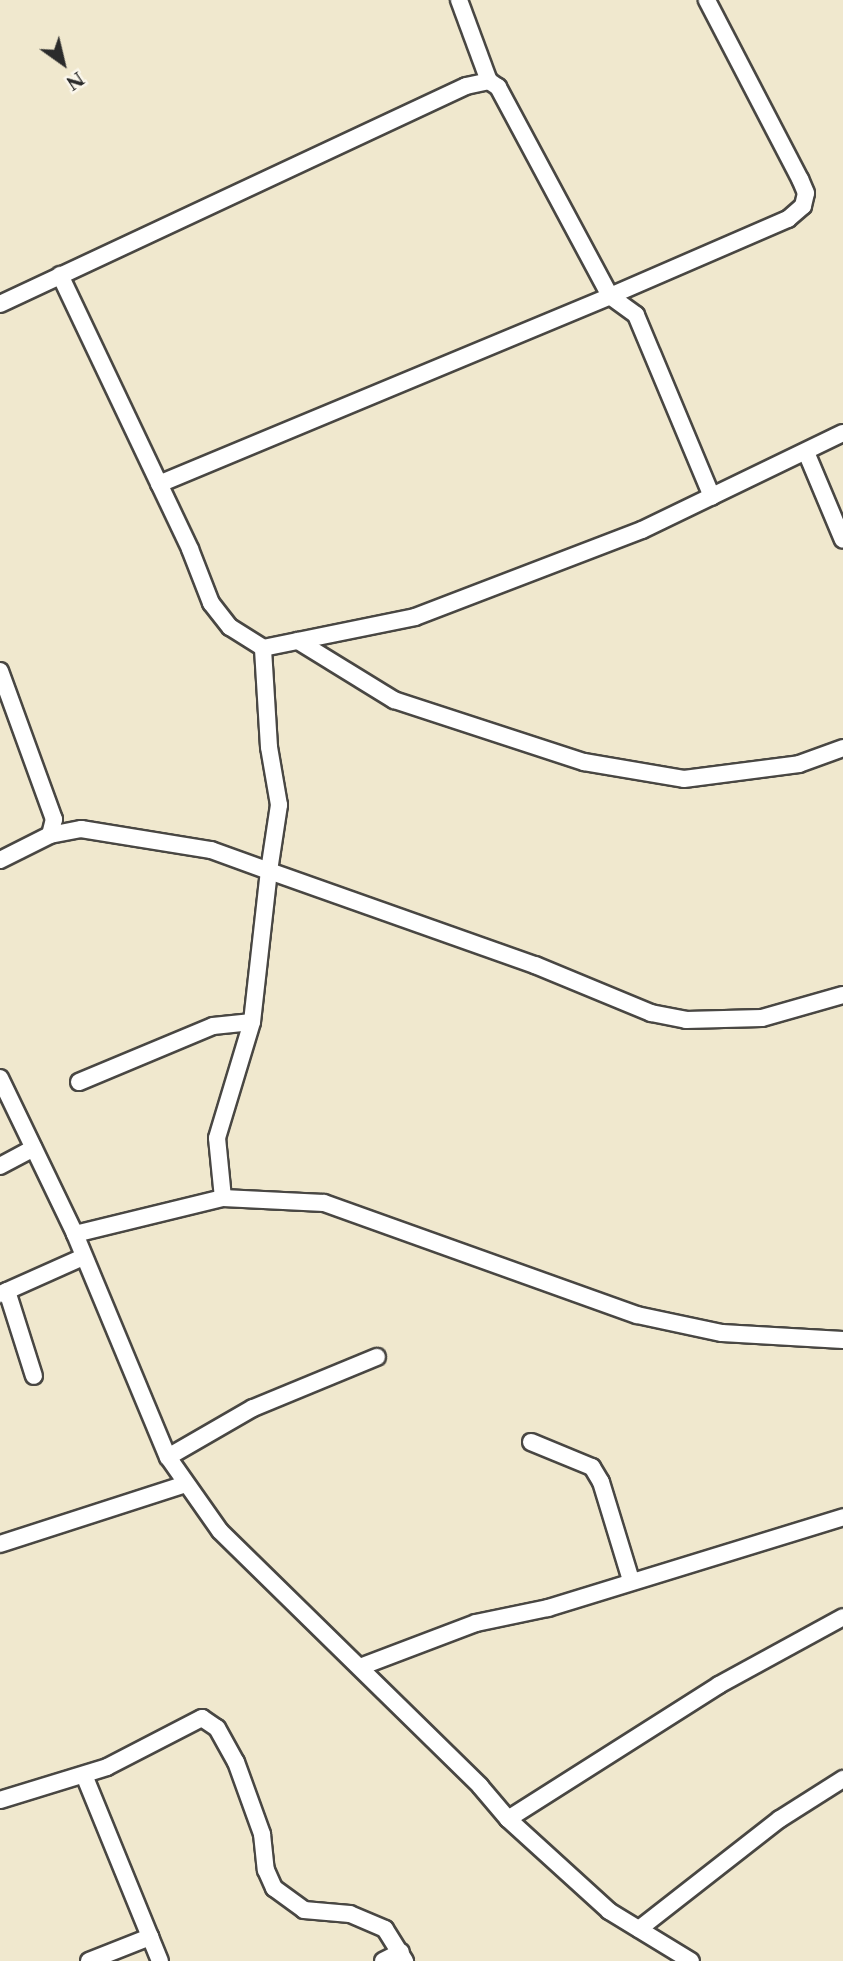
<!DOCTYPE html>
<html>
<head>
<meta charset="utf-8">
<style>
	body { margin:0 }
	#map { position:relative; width:843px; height:1961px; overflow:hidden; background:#f0e8ce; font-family:"Libre Caslon Text",serif }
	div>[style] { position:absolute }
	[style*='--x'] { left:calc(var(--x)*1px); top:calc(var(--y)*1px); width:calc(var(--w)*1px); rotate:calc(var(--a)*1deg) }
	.roads { filter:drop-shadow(2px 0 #494743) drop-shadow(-2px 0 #494743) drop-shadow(0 2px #494743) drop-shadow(0 -2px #494743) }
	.street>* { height:16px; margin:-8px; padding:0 8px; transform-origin:8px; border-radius:8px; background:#fff }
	span { translate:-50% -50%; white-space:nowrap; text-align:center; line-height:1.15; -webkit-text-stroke:6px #fbf7ec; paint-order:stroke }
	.north { position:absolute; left:28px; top:28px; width:70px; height:70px; -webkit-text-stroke:5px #fbf7ec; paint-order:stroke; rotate:146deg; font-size:19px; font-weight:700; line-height:28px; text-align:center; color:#2b2b2b }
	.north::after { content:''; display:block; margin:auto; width:24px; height:32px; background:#2b2b2b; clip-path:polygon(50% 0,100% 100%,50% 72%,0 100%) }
</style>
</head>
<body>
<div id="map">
	<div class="roads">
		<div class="street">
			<div style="--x:459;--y:0;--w:86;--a:69.7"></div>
			<div style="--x:60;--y:275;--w:303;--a:64.6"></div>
			<div style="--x:190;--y:549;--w:58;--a:68.7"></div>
			<div style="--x:211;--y:603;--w:31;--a:52"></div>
			<div style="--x:230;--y:627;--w:39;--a:32"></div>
			<div style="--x:263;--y:648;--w:155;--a:-11.5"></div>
			<div style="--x:415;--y:617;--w:243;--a:-21"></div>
			<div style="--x:642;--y:530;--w:223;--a:-25.8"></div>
			<div style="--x:0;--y:304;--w:514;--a:-25.07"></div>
			<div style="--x:466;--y:86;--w:24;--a:-12"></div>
			<div style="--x:489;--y:81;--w:11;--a:34"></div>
			<div style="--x:498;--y:87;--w:237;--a:61.8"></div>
			<div style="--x:610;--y:296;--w:32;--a:36"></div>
			<div style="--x:636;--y:315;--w:197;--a:67.3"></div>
			<div style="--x:806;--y:452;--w:95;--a:67.2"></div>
			<div style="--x:159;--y:484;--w:489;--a:-22.6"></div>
			<div style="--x:610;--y:296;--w:194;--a:-23.4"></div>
			<div style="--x:788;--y:219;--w:20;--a:-41"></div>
			<div style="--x:803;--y:206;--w:13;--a:-77"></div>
			<div style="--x:806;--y:193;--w:15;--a:-113"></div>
			<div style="--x:800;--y:179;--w:202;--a:-117.5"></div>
			<div style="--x:298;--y:641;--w:113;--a:31.6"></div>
			<div style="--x:394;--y:700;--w:200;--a:18.1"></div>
			<div style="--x:584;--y:762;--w:101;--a:9.6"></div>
			<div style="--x:684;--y:779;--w:116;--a:-7.4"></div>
			<div style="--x:799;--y:764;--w:47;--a:-20"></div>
			<div style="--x:0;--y:671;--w:158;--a:70"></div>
			<div style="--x:54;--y:819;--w:16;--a:104"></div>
			<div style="--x:50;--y:835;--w:56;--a:153.4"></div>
			<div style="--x:50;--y:835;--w:32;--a:-11"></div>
			<div style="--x:81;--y:829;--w:132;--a:9.2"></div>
			<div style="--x:211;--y:850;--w:62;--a:19.9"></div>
			<div style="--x:269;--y:871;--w:67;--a:-81.4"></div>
			<div style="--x:279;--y:805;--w:59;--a:-99.8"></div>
			<div style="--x:269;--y:747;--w:99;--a:-93.5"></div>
			<div style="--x:0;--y:1078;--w:173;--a:64.3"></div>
			<div style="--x:75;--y:1234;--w:152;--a:-13.7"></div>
			<div style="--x:223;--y:1198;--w:101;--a:2.8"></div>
			<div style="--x:324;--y:1203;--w:332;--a:19.7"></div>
			<div style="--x:637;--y:1315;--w:87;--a:12"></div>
			<div style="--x:722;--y:1333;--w:121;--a:3.3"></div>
			<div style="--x:79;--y:1082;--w:145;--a:-22.7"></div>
			<div style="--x:213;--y:1026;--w:39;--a:-6"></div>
			<div style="--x:0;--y:1166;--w:38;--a:-28"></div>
			<div style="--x:223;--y:1198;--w:60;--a:-95.7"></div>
			<div style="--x:217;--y:1138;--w:121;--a:-73.2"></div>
			<div style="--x:252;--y:1022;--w:152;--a:-83.6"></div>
			<div style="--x:269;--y:871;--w:282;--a:19.5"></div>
			<div style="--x:535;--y:965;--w:126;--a:22.5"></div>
			<div style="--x:651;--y:1013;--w:36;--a:11"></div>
			<div style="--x:686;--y:1020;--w:76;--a:-1.5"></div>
			<div style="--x:762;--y:1018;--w:84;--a:-15.9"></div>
			<div style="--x:75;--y:1234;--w:242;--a:67.4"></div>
			<div style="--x:168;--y:1457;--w:90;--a:54.9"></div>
			<div style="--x:220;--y:1531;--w:364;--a:44.4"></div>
			<div style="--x:480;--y:1786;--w:43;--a:49.7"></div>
			<div style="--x:508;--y:1819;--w:137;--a:42.3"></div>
			<div style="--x:609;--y:1911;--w:96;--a:31.4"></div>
			<div style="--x:7;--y:1291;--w:89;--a:72.4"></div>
			<div style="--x:0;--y:1294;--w:91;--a:-24"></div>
			<div style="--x:531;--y:1442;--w:66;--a:22.3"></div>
			<div style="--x:592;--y:1467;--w:17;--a:59"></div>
			<div style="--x:601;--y:1482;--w:102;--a:73"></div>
			<div style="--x:168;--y:1457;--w:98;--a:-30"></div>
			<div style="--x:253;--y:1408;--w:134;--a:-22.4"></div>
			<div style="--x:0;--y:1544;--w:195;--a:-17.9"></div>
			<div style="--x:360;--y:1667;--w:124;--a:-20.8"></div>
			<div style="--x:476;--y:1623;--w:74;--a:-11.8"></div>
			<div style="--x:548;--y:1608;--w:309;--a:-17.1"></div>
			<div style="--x:84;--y:1775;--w:201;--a:67.8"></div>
			<div style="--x:0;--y:1800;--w:112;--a:-17.1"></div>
			<div style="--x:107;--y:1767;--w:107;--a:-27.3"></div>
			<div style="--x:202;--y:1718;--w:18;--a:34"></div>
			<div style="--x:217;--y:1728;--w:39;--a:61"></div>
			<div style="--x:236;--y:1762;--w:77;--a:70.1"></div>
			<div style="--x:262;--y:1834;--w:36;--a:84"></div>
			<div style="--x:266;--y:1870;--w:20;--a:66"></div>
			<div style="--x:274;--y:1888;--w:37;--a:36"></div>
			<div style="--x:304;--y:1910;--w:46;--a:5"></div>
			<div style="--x:350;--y:1914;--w:38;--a:23"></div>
			<div style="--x:385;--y:1929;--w:38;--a:58"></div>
			<div style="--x:508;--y:1819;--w:250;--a:-32.4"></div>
			<div style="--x:719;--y:1685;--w:141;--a:-28.7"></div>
			<div style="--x:639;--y:1929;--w:179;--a:-38"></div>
			<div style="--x:780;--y:1819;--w:75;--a:-32.4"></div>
			<div style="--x:89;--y:1961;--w:66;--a:-21.5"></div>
			<div style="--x:383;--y:1961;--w:20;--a:-27"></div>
		</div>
	</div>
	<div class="north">N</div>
</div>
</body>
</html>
